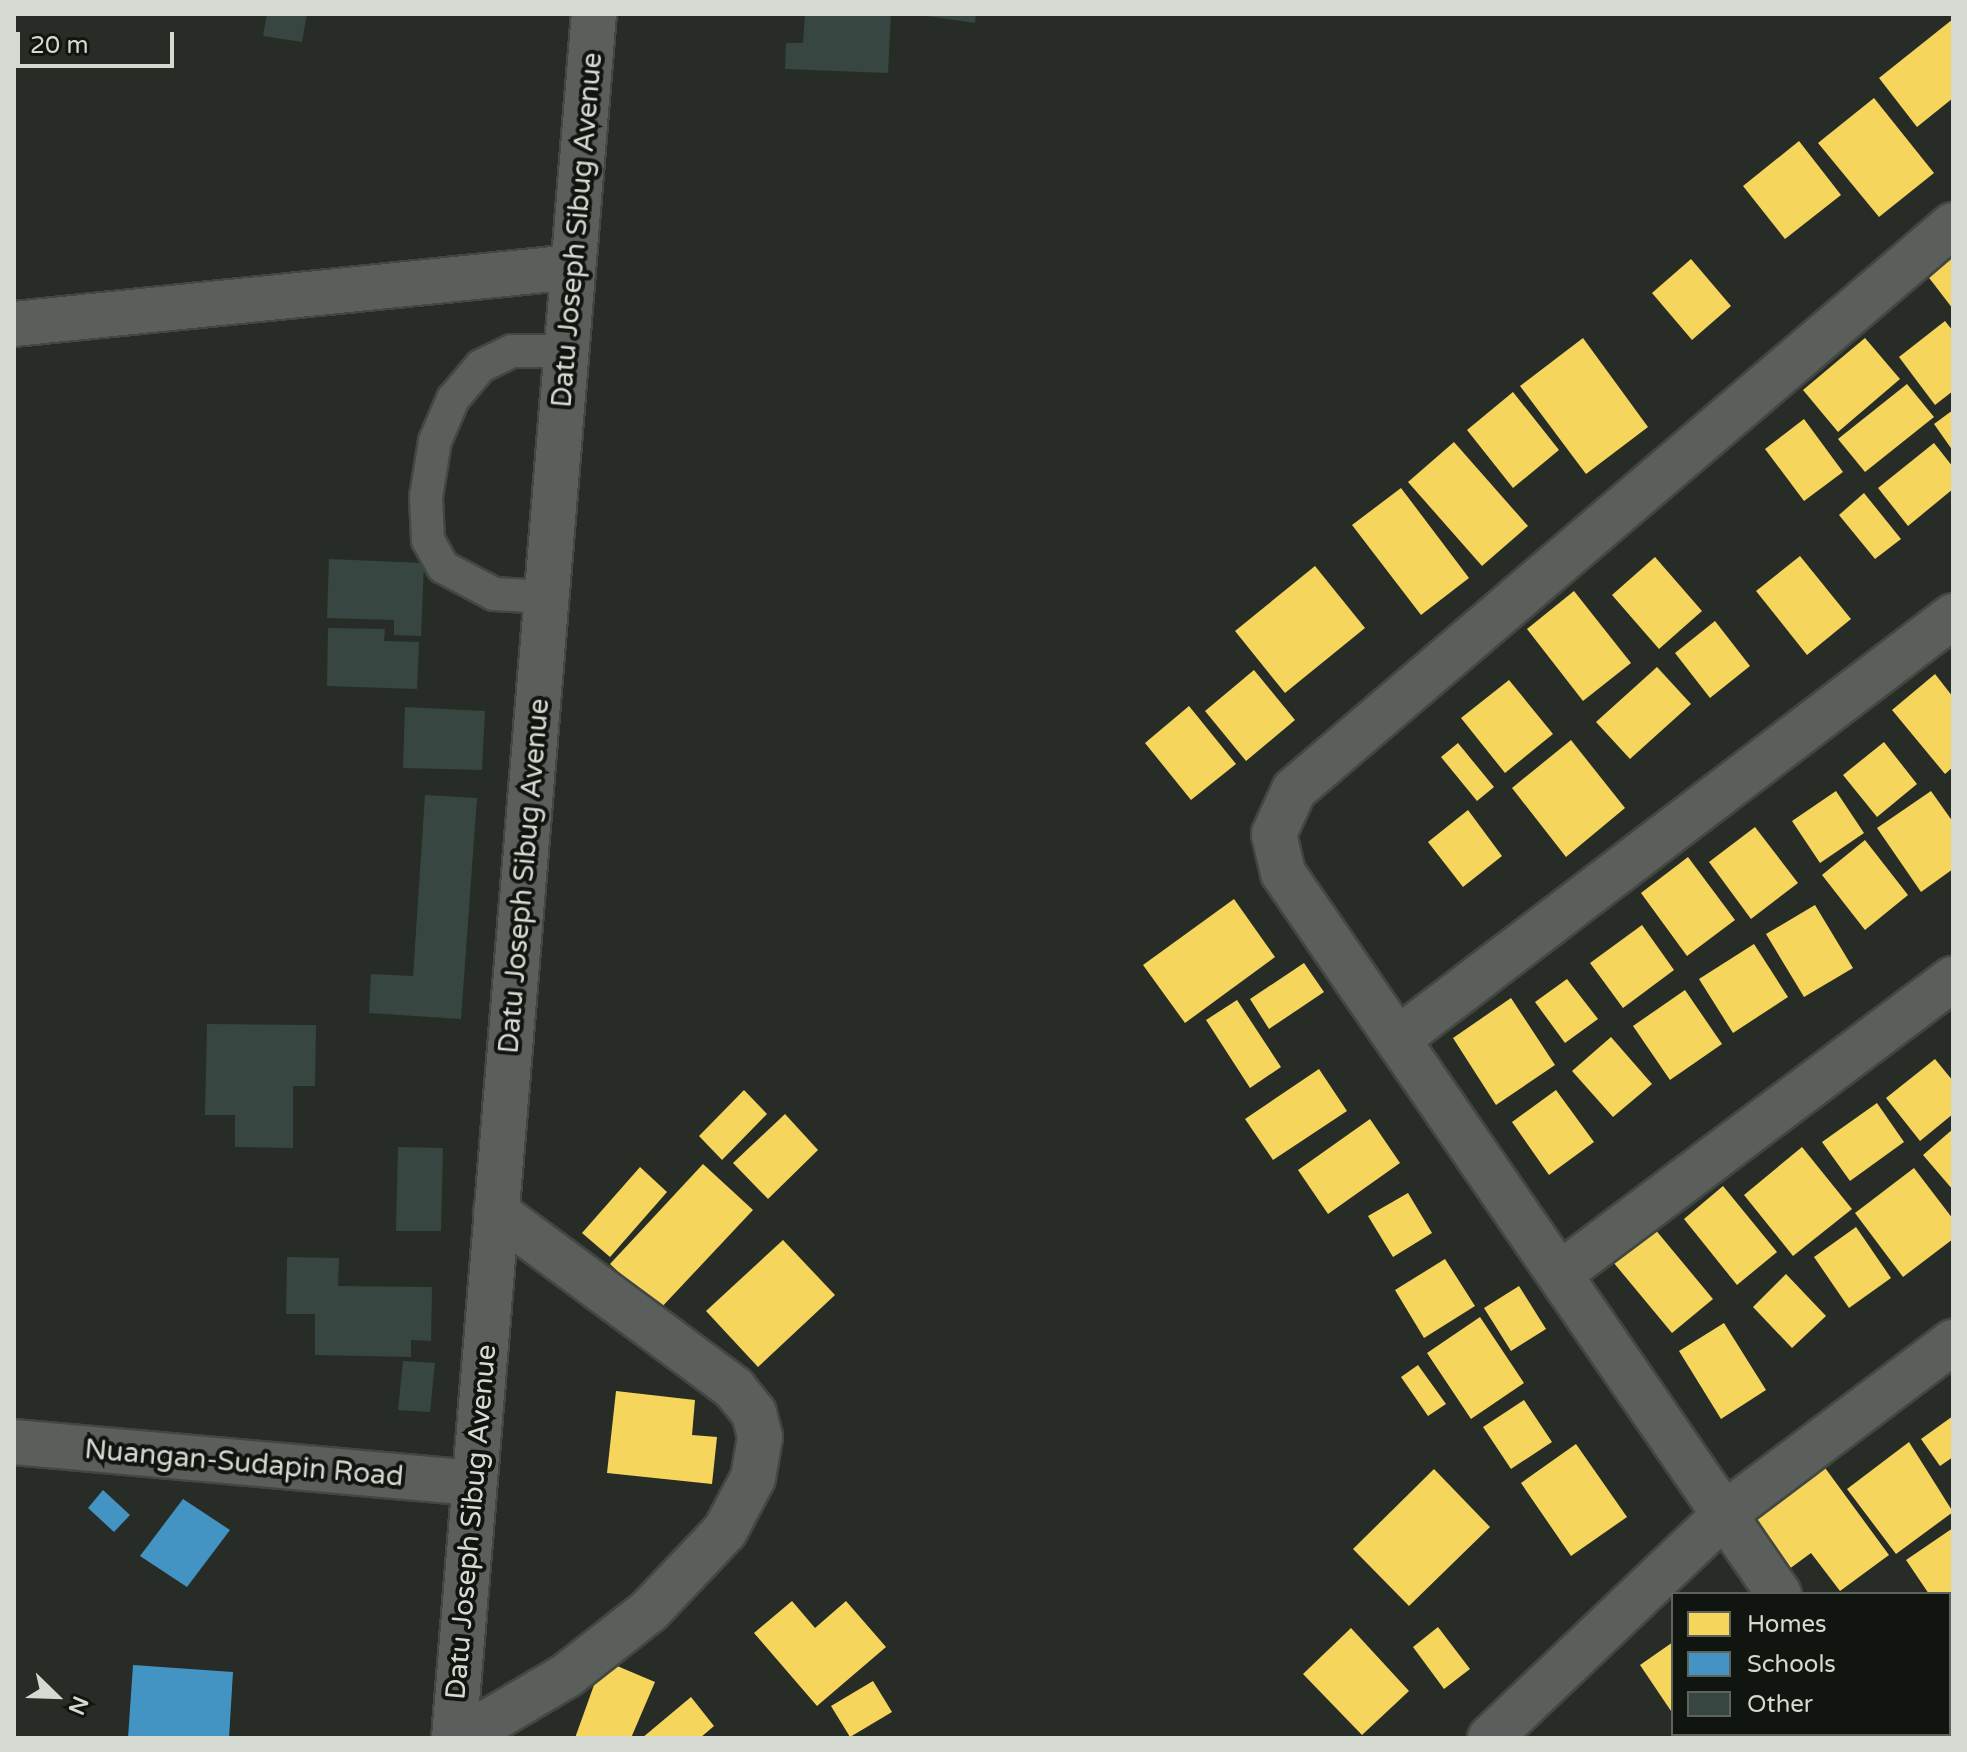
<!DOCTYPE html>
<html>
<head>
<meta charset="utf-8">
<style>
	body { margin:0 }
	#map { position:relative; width:1967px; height:1752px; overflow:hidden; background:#272c26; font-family:"Varela Round",sans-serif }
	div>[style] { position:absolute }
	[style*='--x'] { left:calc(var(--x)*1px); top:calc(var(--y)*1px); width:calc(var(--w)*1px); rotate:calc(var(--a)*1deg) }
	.homes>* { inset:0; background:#f6d55c }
	.schools>* { inset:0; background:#4393c3 }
	.building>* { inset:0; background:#374641 }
	.roads { filter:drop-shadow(2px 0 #434742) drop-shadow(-2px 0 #434742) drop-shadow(0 2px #434742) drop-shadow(0 -2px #434742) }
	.service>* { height:32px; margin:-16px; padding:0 16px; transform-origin:16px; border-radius:16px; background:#5b5f5b }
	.minor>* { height:44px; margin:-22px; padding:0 22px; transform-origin:22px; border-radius:22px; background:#5b5f5b }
	.tertiary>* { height:44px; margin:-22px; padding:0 22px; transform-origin:22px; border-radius:22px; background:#5b5f5b }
	.secondary>* { height:44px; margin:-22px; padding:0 22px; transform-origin:22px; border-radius:22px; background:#5b5f5b }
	span { translate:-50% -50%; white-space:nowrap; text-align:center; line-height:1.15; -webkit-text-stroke:8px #111510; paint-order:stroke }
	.street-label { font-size:28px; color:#d4d9d2 }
	.frame { position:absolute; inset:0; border:16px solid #d4d9d2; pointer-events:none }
	.legend { position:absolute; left:1671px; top:1592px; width:280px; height:144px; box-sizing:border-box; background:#111510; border:2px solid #5f635e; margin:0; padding:10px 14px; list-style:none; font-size:24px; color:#d4d9d2 }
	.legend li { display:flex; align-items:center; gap:16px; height:40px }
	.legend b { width:40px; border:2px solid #5f635e }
	.north { position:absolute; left:16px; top:1656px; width:80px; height:80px; -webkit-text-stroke:6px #111510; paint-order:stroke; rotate:113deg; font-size:22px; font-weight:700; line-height:32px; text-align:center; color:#d4d9d2 }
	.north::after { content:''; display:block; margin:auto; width:28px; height:36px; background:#d4d9d2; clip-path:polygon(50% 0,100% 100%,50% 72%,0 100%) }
	.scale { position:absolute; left:16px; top:32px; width:158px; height:36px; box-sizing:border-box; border:4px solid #d4d9d2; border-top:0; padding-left:10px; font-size:24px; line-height:28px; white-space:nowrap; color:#d4d9d2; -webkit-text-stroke:6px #111510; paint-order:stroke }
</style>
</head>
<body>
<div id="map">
	<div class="homes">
		<div style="clip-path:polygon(1953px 19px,1953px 98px,1917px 127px,1879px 78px)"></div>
		<div style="clip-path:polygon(1874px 98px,1934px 173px,1879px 217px,1818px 143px)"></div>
		<div style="clip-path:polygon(1799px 141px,1841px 195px,1785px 239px,1743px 186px)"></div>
		<div style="clip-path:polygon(1953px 247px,1953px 309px,1923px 270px)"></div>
		<div style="clip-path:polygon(1691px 259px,1731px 306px,1692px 340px,1652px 293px)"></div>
		<div style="clip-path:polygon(1945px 321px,1953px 331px,1953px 391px,1935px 405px,1899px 357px)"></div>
		<div style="clip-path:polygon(1583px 338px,1648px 427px,1586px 474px,1520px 386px)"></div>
		<div style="clip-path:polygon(1865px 338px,1900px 379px,1838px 432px,1803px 390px)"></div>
		<div style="clip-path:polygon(1907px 384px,1934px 417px,1865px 472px,1838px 439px)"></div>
		<div style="clip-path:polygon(1513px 392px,1559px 450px,1513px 488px,1467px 430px)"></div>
		<div style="clip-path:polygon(1953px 410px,1953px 451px,1934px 424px)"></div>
		<div style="clip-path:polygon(1804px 419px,1843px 472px,1804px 501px,1765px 449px)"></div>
		<div style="clip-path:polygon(1454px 442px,1528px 526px,1482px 566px,1408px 482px)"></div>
		<div style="clip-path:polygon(1934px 443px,1953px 467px,1953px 489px,1908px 526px,1878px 488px)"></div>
		<div style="clip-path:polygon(1401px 488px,1469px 578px,1421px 615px,1352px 525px)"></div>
		<div style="clip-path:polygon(1864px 493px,1901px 539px,1875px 559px,1839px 515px)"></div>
		<div style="clip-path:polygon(1800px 556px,1851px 619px,1807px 655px,1756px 591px)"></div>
		<div style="clip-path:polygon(1655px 557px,1702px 611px,1659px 649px,1612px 595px)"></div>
		<div style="clip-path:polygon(1315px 566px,1365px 628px,1285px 693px,1235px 631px)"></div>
		<div style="clip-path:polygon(1574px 591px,1631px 663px,1583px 701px,1527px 629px)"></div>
		<div style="clip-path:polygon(1715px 621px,1750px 666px,1710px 698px,1675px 653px)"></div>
		<div style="clip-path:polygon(1657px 667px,1691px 704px,1630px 759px,1596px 722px)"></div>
		<div style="clip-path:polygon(1254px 670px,1295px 720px,1246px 761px,1205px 711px)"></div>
		<div style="clip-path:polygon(1935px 674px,1953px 697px,1953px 767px,1945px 774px,1892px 710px)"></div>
		<div style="clip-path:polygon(1509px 680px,1553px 734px,1505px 773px,1461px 718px)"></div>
		<div style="clip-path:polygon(1189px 706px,1236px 764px,1191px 800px,1145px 743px)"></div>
		<div style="clip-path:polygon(1571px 740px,1625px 808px,1566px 857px,1512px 788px)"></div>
		<div style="clip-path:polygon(1884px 742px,1917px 784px,1877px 817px,1843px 775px)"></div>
		<div style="clip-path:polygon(1458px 743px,1494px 787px,1477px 801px,1441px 757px)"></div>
		<div style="clip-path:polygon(1836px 791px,1864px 833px,1820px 863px,1792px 821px)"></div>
		<div style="clip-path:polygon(1931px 791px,1953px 822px,1953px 869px,1921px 892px,1877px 828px)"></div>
		<div style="clip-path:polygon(1468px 810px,1502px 856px,1463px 887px,1428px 842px)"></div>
		<div style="clip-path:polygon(1755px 827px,1798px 883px,1751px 919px,1709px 862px)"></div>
		<div style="clip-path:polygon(1865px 840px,1908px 895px,1865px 930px,1822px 875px)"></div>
		<div style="clip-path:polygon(1688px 857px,1735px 920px,1687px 956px,1641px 893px)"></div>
		<div style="clip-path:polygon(1234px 899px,1275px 957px,1185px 1023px,1143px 965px)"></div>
		<div style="clip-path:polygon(1815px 905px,1853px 968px,1804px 997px,1766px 934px)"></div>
		<div style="clip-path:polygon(1642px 925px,1674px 970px,1623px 1008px,1590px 963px)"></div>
		<div style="clip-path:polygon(1754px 944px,1788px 997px,1733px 1033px,1699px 979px)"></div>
		<div style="clip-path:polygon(1304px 963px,1324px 992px,1269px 1029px,1250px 999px)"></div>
		<div style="clip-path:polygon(1567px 979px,1598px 1019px,1565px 1043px,1535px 1002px)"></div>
		<div style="clip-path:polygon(1685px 990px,1722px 1044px,1670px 1080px,1633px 1026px)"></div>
		<div style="clip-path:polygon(1511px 998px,1555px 1065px,1496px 1105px,1453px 1038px)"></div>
		<div style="clip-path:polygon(1237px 1000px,1281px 1067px,1250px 1088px,1206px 1020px)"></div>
		<div style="clip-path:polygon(1611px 1037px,1652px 1084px,1613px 1117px,1572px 1071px)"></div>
		<div style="clip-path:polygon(1935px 1059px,1953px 1081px,1953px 1114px,1920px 1141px,1886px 1098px)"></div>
		<div style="clip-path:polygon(1319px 1069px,1347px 1111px,1273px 1160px,1245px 1119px)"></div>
		<div style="clip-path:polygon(744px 1090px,767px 1114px,722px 1160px,699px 1136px)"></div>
		<div style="clip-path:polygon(1556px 1090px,1594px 1142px,1549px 1175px,1512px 1122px)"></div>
		<div style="clip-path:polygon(1877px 1103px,1904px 1142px,1850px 1181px,1822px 1142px)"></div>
		<div style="clip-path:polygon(785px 1114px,818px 1150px,768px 1199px,733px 1163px)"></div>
		<div style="clip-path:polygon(1370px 1119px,1400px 1163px,1328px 1214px,1298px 1170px)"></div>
		<div style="clip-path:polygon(1953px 1129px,1953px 1190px,1923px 1155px)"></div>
		<div style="clip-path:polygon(1802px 1147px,1852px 1209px,1793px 1256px,1744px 1195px)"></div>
		<div style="clip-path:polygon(703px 1164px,753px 1210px,659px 1310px,610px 1264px)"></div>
		<div style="clip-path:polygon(640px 1167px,667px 1192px,610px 1257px,582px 1233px)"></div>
		<div style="clip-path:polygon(1914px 1168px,1953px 1219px,1953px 1239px,1903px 1277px,1855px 1213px)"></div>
		<div style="clip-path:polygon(1723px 1186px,1777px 1252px,1737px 1285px,1684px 1219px)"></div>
		<div style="clip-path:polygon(1408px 1193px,1432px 1233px,1393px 1257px,1368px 1216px)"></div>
		<div style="clip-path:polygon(1856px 1227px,1891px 1278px,1849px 1308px,1814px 1257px)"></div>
		<div style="clip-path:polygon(1654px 1228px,1713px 1299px,1672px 1333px,1613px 1262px)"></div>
		<div style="clip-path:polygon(783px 1240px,835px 1295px,758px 1367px,706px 1311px)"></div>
		<div style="clip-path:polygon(1445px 1259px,1475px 1306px,1424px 1338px,1395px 1290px)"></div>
		<div style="clip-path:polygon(1786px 1274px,1826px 1316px,1792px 1348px,1753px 1307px)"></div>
		<div style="clip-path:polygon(1519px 1286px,1546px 1329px,1511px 1351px,1484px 1308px)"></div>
		<div style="clip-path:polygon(1480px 1317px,1524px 1383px,1471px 1419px,1427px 1353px)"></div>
		<div style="clip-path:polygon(1724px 1323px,1766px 1390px,1721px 1419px,1679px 1351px)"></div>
		<div style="clip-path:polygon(1418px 1365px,1446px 1404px,1428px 1416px,1401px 1377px)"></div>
		<div style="clip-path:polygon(616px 1391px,695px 1400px,692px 1435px,717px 1437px,712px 1484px,607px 1473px)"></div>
		<div style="clip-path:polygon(1524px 1400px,1552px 1442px,1511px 1469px,1483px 1427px)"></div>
		<div style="clip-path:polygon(1953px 1416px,1953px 1457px,1940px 1466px,1921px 1439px)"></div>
		<div style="clip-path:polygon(1909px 1442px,1953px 1512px,1896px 1554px,1847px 1489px)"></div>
		<div style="clip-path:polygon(1576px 1444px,1627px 1517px,1571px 1556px,1521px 1483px)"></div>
		<div style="clip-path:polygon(1820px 1461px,1889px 1555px,1840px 1591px,1811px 1553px,1777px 1578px,1737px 1523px)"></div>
		<div style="clip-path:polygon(1434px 1469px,1490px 1527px,1409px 1606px,1353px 1549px)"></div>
		<div style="clip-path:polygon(1953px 1528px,1953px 1630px,1949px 1594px,1929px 1594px,1906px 1560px)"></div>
		<div style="clip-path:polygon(792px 1601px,815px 1628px,846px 1601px,886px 1647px,817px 1706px,754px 1633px)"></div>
		<div style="clip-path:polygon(1438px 1627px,1470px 1669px,1444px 1689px,1413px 1647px)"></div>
		<div style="clip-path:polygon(1351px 1628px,1409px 1691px,1362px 1735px,1303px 1674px)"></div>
		<div style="clip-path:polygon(1673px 1642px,1673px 1714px,1640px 1665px)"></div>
		<div style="clip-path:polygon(603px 1660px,655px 1682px,631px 1738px,575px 1738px)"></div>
		<div style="clip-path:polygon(873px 1681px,892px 1712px,850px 1737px,831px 1706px)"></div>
		<div style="clip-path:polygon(691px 1697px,714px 1726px,700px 1738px,642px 1738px)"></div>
		<div style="clip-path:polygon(1682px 1734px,1756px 1734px,1759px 1738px,1676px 1738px)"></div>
	</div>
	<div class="schools">
		<div style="clip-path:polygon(103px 1490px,130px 1515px,114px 1532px,88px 1508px)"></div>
		<div style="clip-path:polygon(183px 1499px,230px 1530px,187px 1587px,140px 1556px)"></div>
		<div style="clip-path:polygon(133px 1665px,233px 1672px,229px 1738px,128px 1738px)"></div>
	</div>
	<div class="building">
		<div style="clip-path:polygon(267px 14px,307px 14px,302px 42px,263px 36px)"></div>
		<div style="clip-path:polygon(805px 14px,891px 14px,888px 73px,785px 69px,786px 43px,803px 43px)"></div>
		<div style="clip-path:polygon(913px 14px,976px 14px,975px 23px)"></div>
		<div style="clip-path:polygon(329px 559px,424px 563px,421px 636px,394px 635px,394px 620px,327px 618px)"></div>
		<div style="clip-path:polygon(328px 628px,385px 629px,384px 641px,419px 642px,417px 689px,327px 686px)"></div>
		<div style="clip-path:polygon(405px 707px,485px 711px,482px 770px,403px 768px)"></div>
		<div style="clip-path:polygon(425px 795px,477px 798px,461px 1019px,369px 1013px,371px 974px,413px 976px)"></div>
		<div style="clip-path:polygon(207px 1024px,316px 1025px,315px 1086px,293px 1086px,293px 1148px,235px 1147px,235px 1115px,205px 1115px)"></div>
		<div style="clip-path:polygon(398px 1147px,443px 1148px,441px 1231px,396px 1231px)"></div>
		<div style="clip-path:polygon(287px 1257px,339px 1258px,338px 1286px,432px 1287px,431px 1341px,411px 1340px,411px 1357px,315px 1355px,315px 1314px,286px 1314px)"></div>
		<div style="clip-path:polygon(403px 1361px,435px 1363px,430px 1412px,398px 1410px)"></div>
	</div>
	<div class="roads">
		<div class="service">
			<div style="--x:547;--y:597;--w:53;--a:-176.8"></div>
			<div style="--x:494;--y:594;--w:58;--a:-152.1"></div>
			<div style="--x:443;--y:567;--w:31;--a:-119"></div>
			<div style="--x:428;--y:540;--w:43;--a:-92.7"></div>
			<div style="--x:426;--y:497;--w:57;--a:-80.9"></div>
			<div style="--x:435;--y:441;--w:46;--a:-66.8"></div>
			<div style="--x:453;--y:399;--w:43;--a:-49.7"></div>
			<div style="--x:481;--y:366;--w:34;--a:-26"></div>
			<div style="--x:512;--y:351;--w:54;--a:0"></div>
		</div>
		<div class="minor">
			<div style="--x:14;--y:324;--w:562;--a:-5.82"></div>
			<div style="--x:1398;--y:1039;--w:698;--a:-37.31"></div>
			<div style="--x:1561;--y:1273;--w:490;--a:-36.9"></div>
			<div style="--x:1779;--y:1594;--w:875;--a:-124.53"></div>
			<div style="--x:1283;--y:873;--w:40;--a:-103"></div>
			<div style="--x:1274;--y:834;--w:48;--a:-65.6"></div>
			<div style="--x:1294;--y:790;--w:868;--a:-40.61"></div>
			<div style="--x:1949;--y:1701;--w:5;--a:-37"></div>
			<div style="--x:461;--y:1738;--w:122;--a:-30.6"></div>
			<div style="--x:566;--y:1676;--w:105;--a:-38.1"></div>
			<div style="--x:649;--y:1611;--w:110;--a:-46.5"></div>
			<div style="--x:725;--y:1531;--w:60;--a:-62.2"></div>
			<div style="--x:753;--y:1478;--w:42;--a:-80.3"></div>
			<div style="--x:760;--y:1437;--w:25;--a:-104"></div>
			<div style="--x:754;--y:1413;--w:32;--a:-129"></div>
			<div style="--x:734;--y:1388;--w:296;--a:-143.5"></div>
			<div style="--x:1490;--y:1738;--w:327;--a:-43.6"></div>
			<div style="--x:1727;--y:1512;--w:283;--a:-37"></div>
			<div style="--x:1898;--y:1738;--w:6;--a:-39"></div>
		</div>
		<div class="tertiary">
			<div style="--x:14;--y:1442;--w:462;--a:5.1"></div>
		</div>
		<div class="secondary">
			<div style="--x:454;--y:1738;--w:1730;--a:-85.36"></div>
		</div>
	</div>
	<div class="street-label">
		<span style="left:577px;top:230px;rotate:-85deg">Datu Joseph Sibug Avenue</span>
		<span style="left:524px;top:876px;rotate:-85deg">Datu Joseph Sibug Avenue</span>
		<span style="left:244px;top:1463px;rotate:5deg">Nuangan-Sudapin Road</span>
		<span style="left:471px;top:1522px;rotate:-85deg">Datu Joseph Sibug Avenue</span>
	</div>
	<div class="frame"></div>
	<ul class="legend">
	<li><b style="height:22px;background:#f6d55c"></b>Homes</li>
	<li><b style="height:22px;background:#4393c3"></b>Schools</li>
	<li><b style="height:22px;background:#374641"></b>Other</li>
	</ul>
	<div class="north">N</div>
	<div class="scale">20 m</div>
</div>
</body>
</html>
